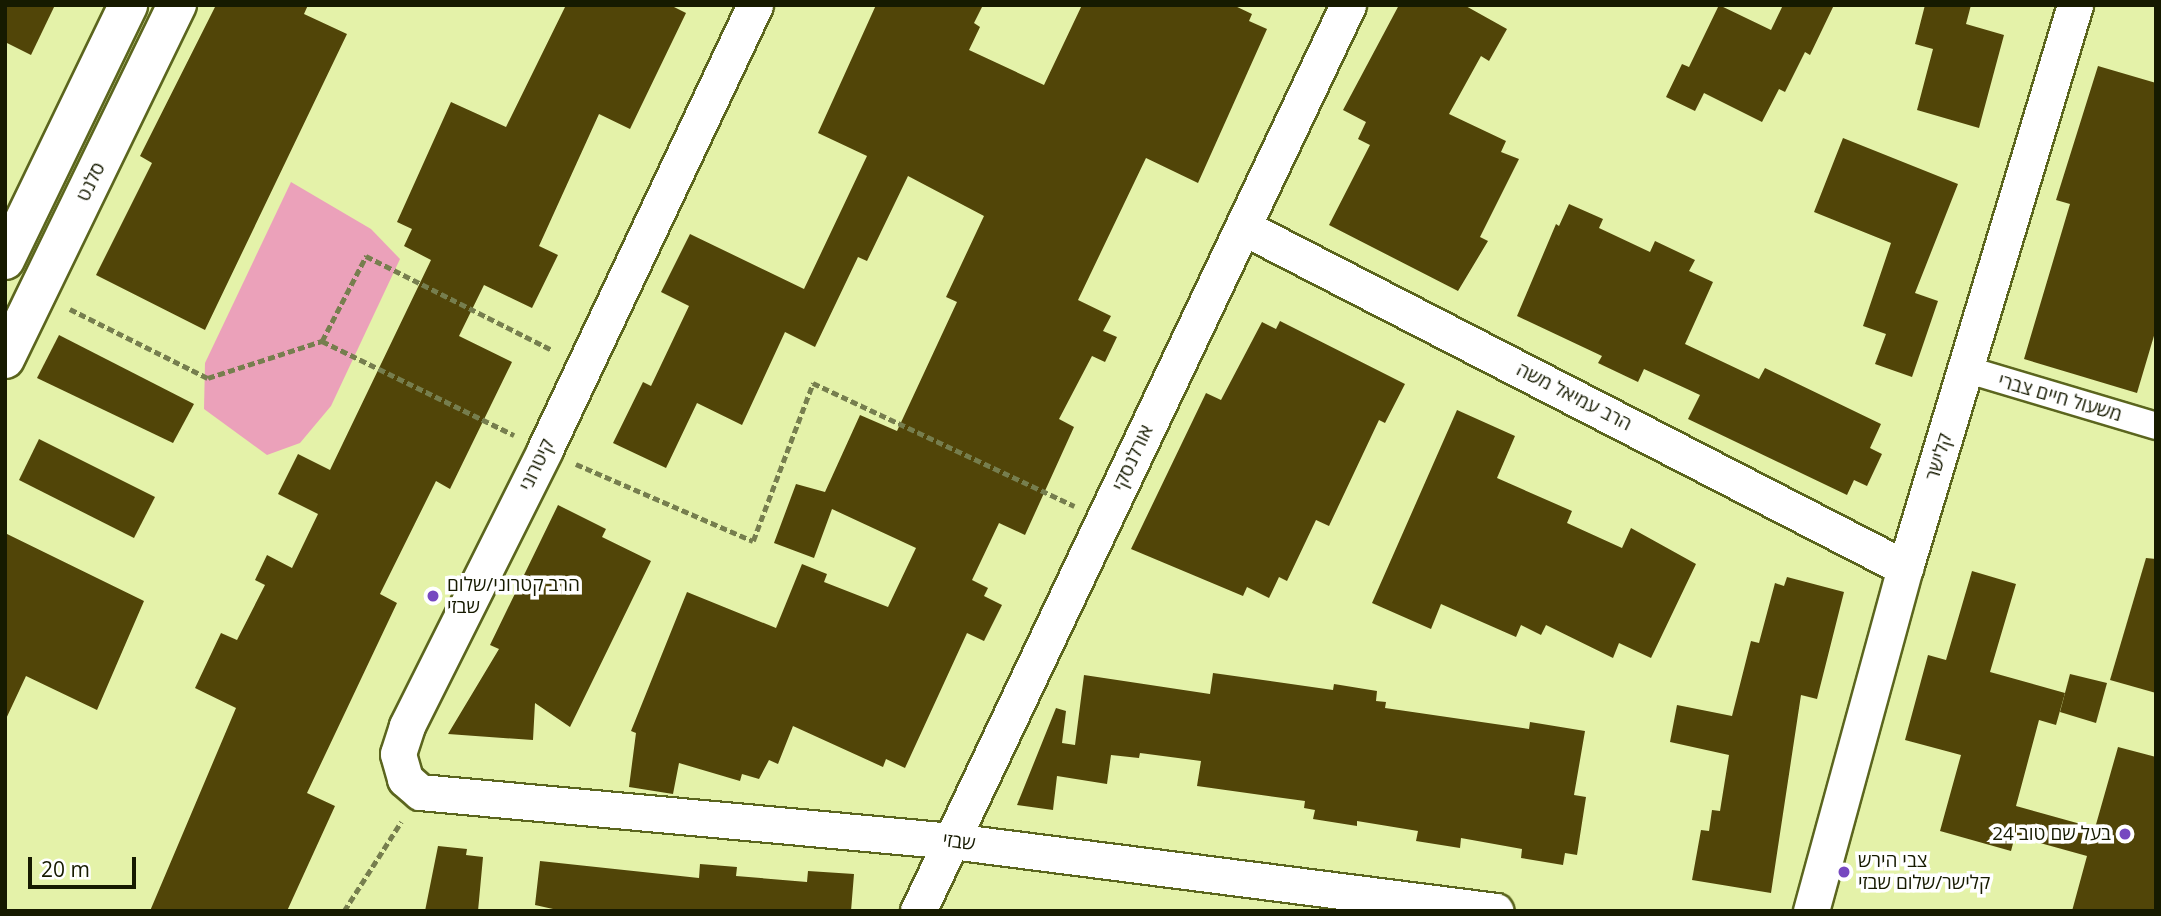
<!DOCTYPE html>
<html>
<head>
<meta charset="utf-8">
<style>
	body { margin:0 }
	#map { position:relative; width:2161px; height:916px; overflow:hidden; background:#e4f2a9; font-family:"Open Sans",Heebo,sans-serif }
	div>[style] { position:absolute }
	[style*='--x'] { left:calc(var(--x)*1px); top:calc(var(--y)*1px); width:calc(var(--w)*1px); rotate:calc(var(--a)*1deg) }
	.green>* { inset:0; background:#eba1ba }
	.building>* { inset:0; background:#514508 }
	.path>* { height:4.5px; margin-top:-2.25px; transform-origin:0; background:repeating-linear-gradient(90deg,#767e4e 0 7px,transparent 0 10.5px) }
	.roads { filter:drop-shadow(2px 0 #5b651e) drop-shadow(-2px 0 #5b651e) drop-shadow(0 2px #5b651e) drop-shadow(0 -2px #5b651e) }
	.pedestrian>* { height:26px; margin:-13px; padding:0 13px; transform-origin:13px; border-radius:13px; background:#fff }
	.minor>* { height:35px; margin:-17.5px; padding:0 17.5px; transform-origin:17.5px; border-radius:17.5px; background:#fff }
	.tertiary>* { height:38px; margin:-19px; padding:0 19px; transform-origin:19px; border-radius:19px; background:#fff }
	.dots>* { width:19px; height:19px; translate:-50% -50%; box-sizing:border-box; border:4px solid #fff; border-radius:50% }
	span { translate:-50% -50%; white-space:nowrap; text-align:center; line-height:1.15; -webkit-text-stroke:7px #fff; paint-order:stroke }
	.street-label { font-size:19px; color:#161a00 }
	.poi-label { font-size:19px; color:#161a00 }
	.left { translate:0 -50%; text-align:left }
	.right { translate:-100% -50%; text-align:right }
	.frame { position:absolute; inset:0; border:7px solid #161a00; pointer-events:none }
	.scale { position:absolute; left:28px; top:857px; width:108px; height:32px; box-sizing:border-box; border:4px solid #161a00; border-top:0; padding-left:9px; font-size:21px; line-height:24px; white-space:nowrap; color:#161a00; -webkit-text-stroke:5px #fff; paint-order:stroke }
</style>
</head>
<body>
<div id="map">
	<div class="green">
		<div style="clip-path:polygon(291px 182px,371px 229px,400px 259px,331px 406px,300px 443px,267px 455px,204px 409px,205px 363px)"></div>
	</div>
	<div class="building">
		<div style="clip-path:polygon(5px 5px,55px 5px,31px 55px,5px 42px)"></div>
		<div style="clip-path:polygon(216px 5px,308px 5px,304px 14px,347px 34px,205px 330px,96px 275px,152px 163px,140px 156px)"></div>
		<div style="clip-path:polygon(566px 5px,670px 5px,686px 13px,630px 129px,599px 114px,539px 246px,558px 255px,532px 308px,484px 285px,459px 336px,512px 362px,450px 489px,436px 481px,380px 594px,397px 603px,307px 793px,335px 806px,287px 911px,150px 911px,236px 708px,195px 688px,221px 633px,237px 640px,265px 585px,255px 580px,267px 555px,292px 568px,318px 514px,278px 494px,298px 454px,330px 470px,431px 260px,404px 246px,412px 229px,397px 222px,451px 102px,506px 127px)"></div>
		<div style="clip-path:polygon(876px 5px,983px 5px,974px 23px,980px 27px,969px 50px,1044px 85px,1082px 5px,1233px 5px,1252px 14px,1249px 21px,1267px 29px,1198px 183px,1146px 158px,1078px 300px,1111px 316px,1103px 331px,1117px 337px,1105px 362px,1092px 356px,1059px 419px,1074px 427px,1025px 535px,999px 523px,972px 580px,988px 588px,984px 596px,1002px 605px,984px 641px,967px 633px,905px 768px,886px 759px,883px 767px,793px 726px,778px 764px,769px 760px,759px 779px,742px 774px,740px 781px,679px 763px,673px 794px,629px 787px,636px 733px,631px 731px,687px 592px,776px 628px,802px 564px,827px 574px,824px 582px,888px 607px,916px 548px,832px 509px,814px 558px,774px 543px,796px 484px,825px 492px,860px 415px,897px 431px,957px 302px,946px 297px,984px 216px,908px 176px,867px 261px,858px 257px,815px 347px,785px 332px,742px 425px,697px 403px,666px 468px,613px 443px,643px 382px,651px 386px,689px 306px,661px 292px,690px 234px,804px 289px,867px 156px,818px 133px)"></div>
		<div style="clip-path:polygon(1399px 5px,1464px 5px,1507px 29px,1489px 61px,1481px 56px,1449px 114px,1506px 141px,1501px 152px,1519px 159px,1480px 237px,1488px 241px,1458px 291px,1329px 225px,1370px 145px,1358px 139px,1366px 122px,1343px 110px)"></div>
		<div style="clip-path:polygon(1719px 5px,1771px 30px,1783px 5px,1834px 5px,1810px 55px,1805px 52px,1785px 92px,1779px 89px,1762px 122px,1704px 93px,1695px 111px,1666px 97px,1682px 64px,1689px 67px)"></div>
		<div style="clip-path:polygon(1925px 5px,1971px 5px,1966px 24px,2004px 35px,1979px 128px,1917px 110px,1933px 49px,1915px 44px)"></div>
		<div style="clip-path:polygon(2098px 66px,2156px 83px,2156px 329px,2137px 393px,2024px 359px,2070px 204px,2056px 200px)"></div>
		<div style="clip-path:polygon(1843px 138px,1958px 184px,1915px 293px,1938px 301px,1912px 377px,1875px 364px,1886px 334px,1863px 326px,1891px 243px,1814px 212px)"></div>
		<div style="clip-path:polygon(1569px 204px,1603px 219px,1599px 228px,1650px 252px,1655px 241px,1695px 260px,1689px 271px,1713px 282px,1685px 344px,1759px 379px,1765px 368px,1881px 424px,1870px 448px,1882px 454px,1867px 486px,1854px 480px,1847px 495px,1688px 419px,1700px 395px,1644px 369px,1638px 382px,1598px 363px,1602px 356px,1517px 316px,1556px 224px,1559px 226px)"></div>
		<div style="clip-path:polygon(1280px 321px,1405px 384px,1385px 423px,1379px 420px,1329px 526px,1316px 520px,1287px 581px,1279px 577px,1269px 598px,1247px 587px,1243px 596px,1131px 549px,1206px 393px,1221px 400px,1262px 322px,1276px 329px)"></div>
		<div style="clip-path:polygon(59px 335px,194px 404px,173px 443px,37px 378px)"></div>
		<div style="clip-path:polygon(1457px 410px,1515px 436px,1497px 478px,1572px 511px,1567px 523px,1622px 548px,1631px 528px,1696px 564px,1651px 658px,1619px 643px,1613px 658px,1546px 625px,1541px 635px,1521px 625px,1516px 637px,1441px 604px,1431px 629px,1372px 603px)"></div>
		<div style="clip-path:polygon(39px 439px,155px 497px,134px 538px,19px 480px)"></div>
		<div style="clip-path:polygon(558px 505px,606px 529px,602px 537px,651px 561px,570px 727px,535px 703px,533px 740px,448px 734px,499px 649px,490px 645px)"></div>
		<div style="clip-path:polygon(5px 533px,144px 601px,97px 710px,26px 676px,5px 721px)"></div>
		<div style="clip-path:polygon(2146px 558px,2156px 559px,2156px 693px,2110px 680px)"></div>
		<div style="clip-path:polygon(1972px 571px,2016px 584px,1990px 672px,2065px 693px,2056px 725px,2039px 720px,2016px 806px,2095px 828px,2118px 747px,2156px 757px,2156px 911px,2072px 911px,2087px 856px,2015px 836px,2011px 851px,1940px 831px,1961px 755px,1905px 740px,1928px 655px,1946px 660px)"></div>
		<div style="clip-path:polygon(1787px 577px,1844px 592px,1817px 699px,1801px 695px,1771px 893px,1692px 880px,1701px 830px,1709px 831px,1712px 810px,1720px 811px,1729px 755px,1670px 742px,1677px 705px,1732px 716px,1751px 641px,1759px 643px,1775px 583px,1784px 586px)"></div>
		<div style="clip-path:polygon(1213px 673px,1333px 690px,1334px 684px,1377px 691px,1376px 701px,1386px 702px,1385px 708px,1529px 729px,1530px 722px,1585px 731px,1574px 795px,1586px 797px,1577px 855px,1565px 853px,1563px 865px,1521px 858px,1522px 849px,1461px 838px,1460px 848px,1416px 841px,1418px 831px,1357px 821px,1357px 826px,1313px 819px,1315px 810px,1304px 808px,1305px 801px,1197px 786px,1201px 761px,1140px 753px,1139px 758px,1111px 755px,1107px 784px,1057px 776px,1053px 810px,1017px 805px,1056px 708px,1066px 711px,1062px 743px,1075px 745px,1084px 675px,1210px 694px)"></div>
		<div style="clip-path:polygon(2070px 674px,2107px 683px,2096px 723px,2060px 712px)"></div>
		<div style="clip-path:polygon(438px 846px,467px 849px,466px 855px,483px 857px,478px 911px,425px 911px)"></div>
		<div style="clip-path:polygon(540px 861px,699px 878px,700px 864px,737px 867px,736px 876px,807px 882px,808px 871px,854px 874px,851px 911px,562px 911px,535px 905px)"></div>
	</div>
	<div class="path">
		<div style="--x:70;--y:309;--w:154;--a:26.6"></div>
		<div style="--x:208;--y:378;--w:120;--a:-18"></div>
		<div style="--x:322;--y:341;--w:214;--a:26.1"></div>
		<div style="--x:322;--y:341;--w:96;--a:-62.6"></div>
		<div style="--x:366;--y:256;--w:208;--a:26.8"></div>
		<div style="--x:576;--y:464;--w:193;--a:23.5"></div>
		<div style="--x:753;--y:541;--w:169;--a:-69.2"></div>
		<div style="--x:813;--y:383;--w:289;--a:25.2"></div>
		<div style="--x:344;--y:911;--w:106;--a:-57.4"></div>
	</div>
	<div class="roads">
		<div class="pedestrian">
			<div style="--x:1965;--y:369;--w:199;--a:16.6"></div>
		</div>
		<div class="minor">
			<div style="--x:755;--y:5;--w:492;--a:115.3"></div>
			<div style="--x:545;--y:450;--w:309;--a:116.6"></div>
			<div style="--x:407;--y:726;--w:29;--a:108"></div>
			<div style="--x:398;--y:754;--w:26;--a:74"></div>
			<div style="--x:405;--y:779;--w:20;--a:41"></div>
			<div style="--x:420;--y:792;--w:534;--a:5.26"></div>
			<div style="--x:952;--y:841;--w:548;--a:7.33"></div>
			<div style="--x:1243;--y:227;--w:745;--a:27.25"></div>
			<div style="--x:918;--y:911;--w:1003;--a:-64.61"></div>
			<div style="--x:1811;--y:911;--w:356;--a:-74.7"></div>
			<div style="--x:1905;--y:568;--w:588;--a:-73.2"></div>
		</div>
		<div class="tertiary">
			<div style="--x:5;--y:260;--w:283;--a:-64.2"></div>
			<div style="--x:5;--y:359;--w:394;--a:-64.1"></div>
		</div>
	</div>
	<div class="dots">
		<div style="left:433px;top:596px;background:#7648c0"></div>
		<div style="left:2125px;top:834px;background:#7648c0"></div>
		<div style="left:1844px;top:872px;background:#7648c0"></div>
	</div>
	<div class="street-label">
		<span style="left:91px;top:182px;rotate:-64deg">סלנט</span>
		<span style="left:1574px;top:397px;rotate:27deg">הרב עמיאל משה</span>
		<span style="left:2060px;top:398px;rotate:16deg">משעול חיים צברי</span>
		<span style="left:1939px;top:457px;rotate:-73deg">קלישר</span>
		<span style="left:1133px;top:458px;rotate:-65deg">אורלנסקי</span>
		<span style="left:537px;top:465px;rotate:-64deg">קיטרוני</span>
		<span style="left:959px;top:842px;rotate:7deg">שבזי</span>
	</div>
	<div class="poi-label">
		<span class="left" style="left:447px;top:596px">הרב קטרוני/שלום<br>שבזי</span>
		<span class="right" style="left:2111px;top:834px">בעל שם טוב 24</span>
		<span class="left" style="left:1858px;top:872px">צבי הירש<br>קלישר/שלום שבזי</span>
	</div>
	<div class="frame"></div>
	<div class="scale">20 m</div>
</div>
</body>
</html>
